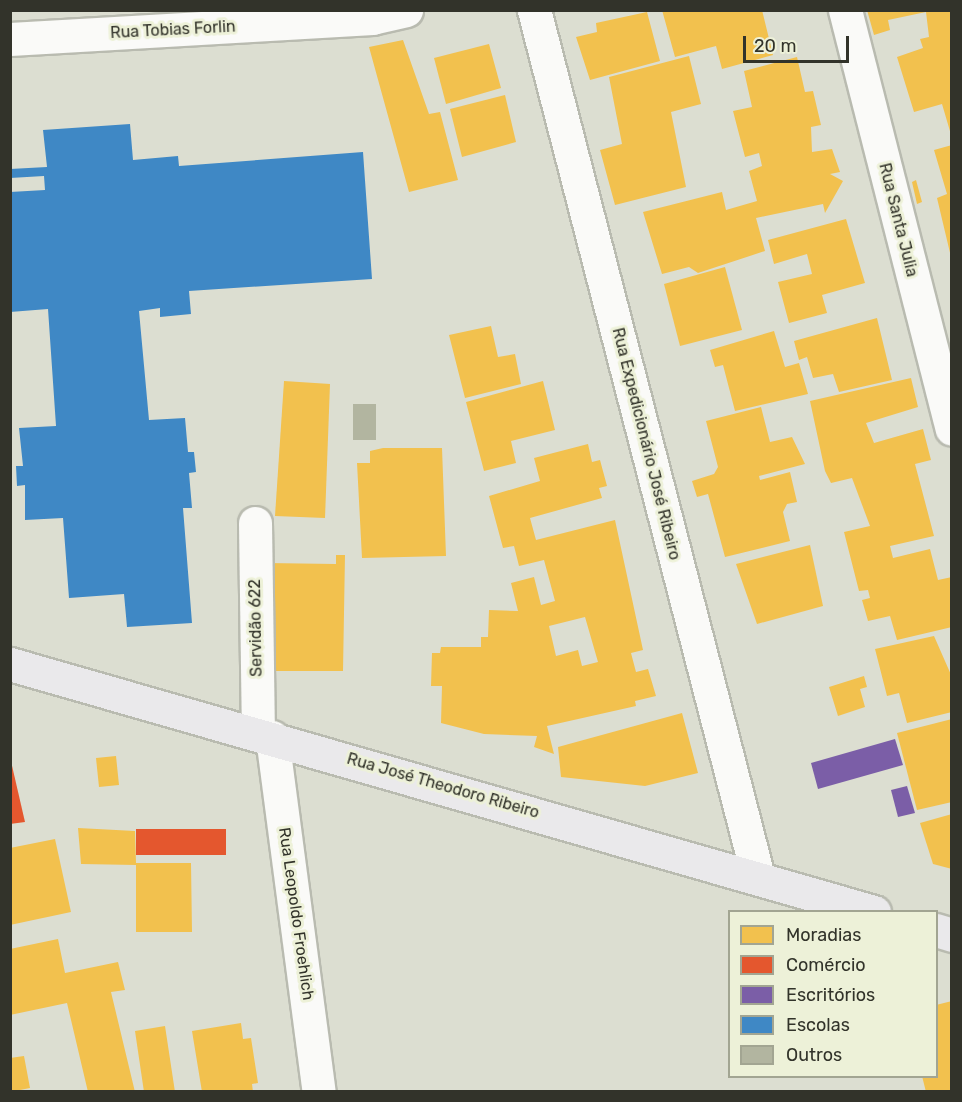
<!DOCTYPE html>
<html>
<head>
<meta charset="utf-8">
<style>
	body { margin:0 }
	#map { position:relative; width:962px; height:1102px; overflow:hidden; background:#dcded1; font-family:Rubik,sans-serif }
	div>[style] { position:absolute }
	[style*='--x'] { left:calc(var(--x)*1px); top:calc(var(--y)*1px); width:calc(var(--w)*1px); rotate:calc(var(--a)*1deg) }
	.homes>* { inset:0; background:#f2c14e }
	.shops>* { inset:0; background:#e4572e }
	.offices>* { inset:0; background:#7b5ea7 }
	.schools>* { inset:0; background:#3f88c5 }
	.building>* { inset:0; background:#b2b5a0 }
	.roads { filter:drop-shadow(2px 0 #b9bbb0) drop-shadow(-2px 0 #b9bbb0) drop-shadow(0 2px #b9bbb0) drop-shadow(0 -2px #b9bbb0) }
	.minor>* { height:33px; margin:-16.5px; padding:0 16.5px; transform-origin:16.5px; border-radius:16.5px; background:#fafaf8 }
	.major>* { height:33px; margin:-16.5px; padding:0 16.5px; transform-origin:16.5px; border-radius:16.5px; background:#eae9eb }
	span { translate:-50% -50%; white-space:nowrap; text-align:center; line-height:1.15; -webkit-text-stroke:6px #edf1d8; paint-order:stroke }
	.street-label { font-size:16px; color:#32332a }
	.frame { position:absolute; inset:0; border:12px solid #32332a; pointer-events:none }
	.legend { position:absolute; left:728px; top:910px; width:210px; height:168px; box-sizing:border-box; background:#edf1d8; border:2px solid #a2a592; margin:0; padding:8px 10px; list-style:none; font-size:18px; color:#32332a }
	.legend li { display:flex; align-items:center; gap:12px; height:30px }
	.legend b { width:30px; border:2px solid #a2a592 }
	.scale { position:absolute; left:743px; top:36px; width:106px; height:27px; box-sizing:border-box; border:3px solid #32332a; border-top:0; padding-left:8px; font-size:18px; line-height:21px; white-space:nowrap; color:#32332a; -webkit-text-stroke:4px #edf1d8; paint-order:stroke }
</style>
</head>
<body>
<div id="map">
	<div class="homes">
		<div style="clip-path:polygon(662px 10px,762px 10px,773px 55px,722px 69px,716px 46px,675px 57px)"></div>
		<div style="clip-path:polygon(867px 10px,952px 12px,952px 138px,942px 104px,914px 112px,897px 57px,923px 48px,920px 39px,929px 37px,926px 12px,888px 20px,890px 30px,874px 35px)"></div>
		<div style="clip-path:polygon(647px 12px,660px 61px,590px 80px,576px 37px,597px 32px,596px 23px)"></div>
		<div style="clip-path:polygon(403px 40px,429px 114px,440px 112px,458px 180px,409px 192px,369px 47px)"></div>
		<div style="clip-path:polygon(489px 44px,501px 88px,446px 104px,434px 58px)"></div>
		<div style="clip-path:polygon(689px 56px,701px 104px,671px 112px,686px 187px,615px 205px,600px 150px,622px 144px,609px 77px)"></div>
		<div style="clip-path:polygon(797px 57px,805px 92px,813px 91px,821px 125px,811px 127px,812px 152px,832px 149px,840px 172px,830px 174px,843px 181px,825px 213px,823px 204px,756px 218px,765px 251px,698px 273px,689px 267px,662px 274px,643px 212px,722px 192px,726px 210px,757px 201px,749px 171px,762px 166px,759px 153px,745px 157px,733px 111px,752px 107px,744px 71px)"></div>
		<div style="clip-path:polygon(505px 95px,516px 142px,462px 157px,450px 109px)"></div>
		<div style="clip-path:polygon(952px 145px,952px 257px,951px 257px,937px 198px,947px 194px,934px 150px)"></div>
		<div style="clip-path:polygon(916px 180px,922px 202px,917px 204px,912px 182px)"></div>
		<div style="clip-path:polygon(846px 219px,865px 283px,822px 295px,827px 313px,789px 323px,778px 282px,812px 274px,807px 254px,774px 264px,768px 240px)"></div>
		<div style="clip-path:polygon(725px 267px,742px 330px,680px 346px,664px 284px)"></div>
		<div style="clip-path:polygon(877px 318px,892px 380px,839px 392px,833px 374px,813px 378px,807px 357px,799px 360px,794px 341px)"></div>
		<div style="clip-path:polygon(491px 326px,498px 357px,515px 354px,521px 384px,465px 398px,449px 335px)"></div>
		<div style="clip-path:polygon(774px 331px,785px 367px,799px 363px,808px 394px,735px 411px,723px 365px,715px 367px,710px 350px)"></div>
		<div style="clip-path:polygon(911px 378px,918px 407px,866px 423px,874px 443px,923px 429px,931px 460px,915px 464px,934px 536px,890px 546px,893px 558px,930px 549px,938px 580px,952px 577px,952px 627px,897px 640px,890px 616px,868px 621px,862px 600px,870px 598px,868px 590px,859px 591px,844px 532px,870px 526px,852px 478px,831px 483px,825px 471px,810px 401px)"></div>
		<div style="clip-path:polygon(284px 381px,330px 384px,325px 518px,275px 516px)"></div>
		<div style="clip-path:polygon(543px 381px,555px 430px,511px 441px,516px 463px,484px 471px,466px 402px)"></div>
		<div style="clip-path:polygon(761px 407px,770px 442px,792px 437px,805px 464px,759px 476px,760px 480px,790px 472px,797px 502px,787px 504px,783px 512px,790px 541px,725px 557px,708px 494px,697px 497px,692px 481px,714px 474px,718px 467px,706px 421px)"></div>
		<div style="clip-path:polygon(evenodd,588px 444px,592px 462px,600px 460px,607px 486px,599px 488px,602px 498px,530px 518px,536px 540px,615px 520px,643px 650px,631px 653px,636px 672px,648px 669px,656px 696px,635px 701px,636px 706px,547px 726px,554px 754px,534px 747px,537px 736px,484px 734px,441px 723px,442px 686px,431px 686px,432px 653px,440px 653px,441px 647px,481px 647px,481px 637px,488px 637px,489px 610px,518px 611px,511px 583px,534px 577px,541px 605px,555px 601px,544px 560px,519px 566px,514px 546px,503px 548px,489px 496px,540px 481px,534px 458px,588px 444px,585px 617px,598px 662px,582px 666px,578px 650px,556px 656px,549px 626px,585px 617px)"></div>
		<div style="clip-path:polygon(383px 448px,442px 448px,446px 556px,362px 558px,357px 463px,370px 463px,370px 451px)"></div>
		<div style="clip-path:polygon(810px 545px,823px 606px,757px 624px,736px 564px)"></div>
		<div style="clip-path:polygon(336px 555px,345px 555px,343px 671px,265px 671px,266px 563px,336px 564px)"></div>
		<div style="clip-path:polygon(934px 636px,952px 677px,952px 712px,907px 723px,899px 693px,887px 696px,875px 649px)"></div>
		<div style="clip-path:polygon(864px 676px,867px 687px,860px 689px,865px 707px,838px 716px,829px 687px)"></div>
		<div style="clip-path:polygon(682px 713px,698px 773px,645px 786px,561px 777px,558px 747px)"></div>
		<div style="clip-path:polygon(952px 719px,952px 802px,917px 810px,897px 733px)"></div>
		<div style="clip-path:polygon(116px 756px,119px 785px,99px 787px,96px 758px)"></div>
		<div style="clip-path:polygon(952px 814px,952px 869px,933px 864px,920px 823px)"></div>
		<div style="clip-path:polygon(78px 828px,135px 831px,136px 863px,191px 863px,192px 932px,136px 932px,136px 865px,81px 864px)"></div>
		<div style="clip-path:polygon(55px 839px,71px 912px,10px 925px,10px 848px)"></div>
		<div style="clip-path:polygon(58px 939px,65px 973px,118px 962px,125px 990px,111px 992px,135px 1092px,88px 1092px,67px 1003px,10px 1015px,10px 949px)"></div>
		<div style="clip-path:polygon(952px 1001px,952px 1092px,926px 1092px,922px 1076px,936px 1076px,936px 1005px)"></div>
		<div style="clip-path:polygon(241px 1023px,243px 1039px,251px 1038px,258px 1083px,252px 1084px,253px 1092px,202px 1092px,192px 1031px)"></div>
		<div style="clip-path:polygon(165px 1026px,175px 1092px,144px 1092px,135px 1031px)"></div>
		<div style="clip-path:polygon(24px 1056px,30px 1088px,10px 1092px,10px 1058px)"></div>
	</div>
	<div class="shops">
		<div style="clip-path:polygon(10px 757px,25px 822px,10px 824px)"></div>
		<div style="clip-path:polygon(136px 829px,226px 829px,226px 855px,136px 855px)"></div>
	</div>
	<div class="offices">
		<div style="clip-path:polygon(895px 739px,903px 765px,818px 789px,811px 763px)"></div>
		<div style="clip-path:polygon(907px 786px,915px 813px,898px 817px,891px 790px)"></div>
	</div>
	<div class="schools">
		<div style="clip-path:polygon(130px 124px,133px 160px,178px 156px,179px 166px,363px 152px,372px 279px,189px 291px,191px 314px,160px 317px,160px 308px,139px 311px,149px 420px,185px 418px,188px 452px,194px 452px,196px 472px,189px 473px,192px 508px,183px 508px,192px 623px,127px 627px,124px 594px,69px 598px,63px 518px,25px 520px,25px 485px,17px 486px,16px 466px,23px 466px,19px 428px,56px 426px,48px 309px,10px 312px,10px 192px,45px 190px,44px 176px,10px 178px,10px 169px,47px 167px,43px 130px)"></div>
	</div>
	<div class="building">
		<div style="clip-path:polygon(353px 404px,376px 404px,376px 440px,353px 440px)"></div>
	</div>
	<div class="roads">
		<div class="minor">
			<div style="--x:534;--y:10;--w:895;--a:75.51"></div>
			<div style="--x:845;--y:10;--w:432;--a:75.7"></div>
			<div style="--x:10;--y:39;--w:363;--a:-3.3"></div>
			<div style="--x:372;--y:18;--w:35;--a:-13"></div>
			<div style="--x:255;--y:523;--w:210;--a:89.2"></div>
			<div style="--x:272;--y:737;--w:358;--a:82.5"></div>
		</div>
		<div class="major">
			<div style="--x:10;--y:664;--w:899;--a:16.02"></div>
			<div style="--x:936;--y:930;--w:17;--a:17"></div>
		</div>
	</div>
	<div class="street-label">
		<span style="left:173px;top:30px;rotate:-3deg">Rua Tobias Forlin</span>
		<span style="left:898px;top:220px;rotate:76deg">Rua Santa Julia</span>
		<span style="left:646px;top:444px;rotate:76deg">Rua Expedicionário José Ribeiro</span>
		<span style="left:256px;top:628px;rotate:-91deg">Servidão 622</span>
		<span style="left:443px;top:786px;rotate:16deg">Rua José Theodoro Ribeiro</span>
		<span style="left:296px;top:914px;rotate:82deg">Rua Leopoldo Froehlich</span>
	</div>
	<div class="frame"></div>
	<ul class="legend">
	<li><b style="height:16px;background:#f2c14e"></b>Moradias</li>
	<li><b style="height:16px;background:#e4572e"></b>Comércio</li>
	<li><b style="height:16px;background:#7b5ea7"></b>Escritórios</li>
	<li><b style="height:16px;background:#3f88c5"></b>Escolas</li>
	<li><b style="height:16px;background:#b2b5a0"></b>Outros</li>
	</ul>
	<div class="scale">20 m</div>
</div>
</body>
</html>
